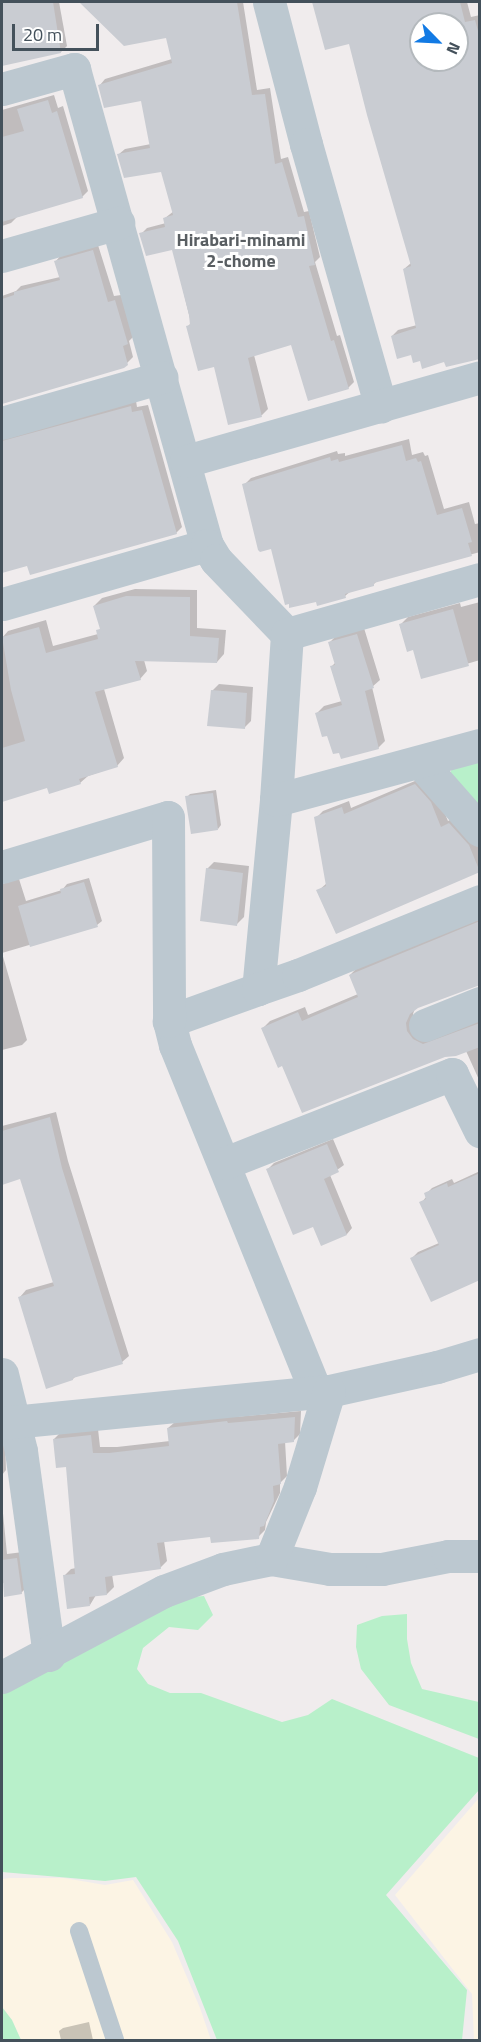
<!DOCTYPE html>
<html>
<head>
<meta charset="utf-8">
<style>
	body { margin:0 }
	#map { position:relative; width:481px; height:2042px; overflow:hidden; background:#f0eced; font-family:"Titillium Web",sans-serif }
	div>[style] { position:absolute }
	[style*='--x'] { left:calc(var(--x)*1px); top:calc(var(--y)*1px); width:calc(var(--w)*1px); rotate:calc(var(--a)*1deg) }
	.commercial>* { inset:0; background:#fcf4e4 }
	.green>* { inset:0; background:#b8f0ca }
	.shadow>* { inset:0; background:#0003 }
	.building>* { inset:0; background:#c9ccd2 }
	.service>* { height:18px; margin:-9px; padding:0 9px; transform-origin:9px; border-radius:9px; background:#bcc8d0 }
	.minor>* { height:33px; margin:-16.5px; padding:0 16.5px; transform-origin:16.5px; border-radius:16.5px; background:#bcc8d0 }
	span { translate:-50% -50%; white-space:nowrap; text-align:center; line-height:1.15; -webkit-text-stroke:6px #fff; paint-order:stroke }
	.neighbourhood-label { font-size:18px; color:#595e62; font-weight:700 }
	.frame { position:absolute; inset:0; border:3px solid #44515b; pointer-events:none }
	.north { position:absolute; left:409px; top:12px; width:60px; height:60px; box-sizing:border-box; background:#fff; border:2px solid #b4b9bd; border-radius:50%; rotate:114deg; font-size:16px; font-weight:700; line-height:24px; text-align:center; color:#44515b }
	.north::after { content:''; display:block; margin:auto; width:21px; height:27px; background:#127ae4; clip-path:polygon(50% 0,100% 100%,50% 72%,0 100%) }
	.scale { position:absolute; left:12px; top:24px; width:87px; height:27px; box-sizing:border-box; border:3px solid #44515b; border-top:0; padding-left:8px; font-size:18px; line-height:21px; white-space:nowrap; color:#44515b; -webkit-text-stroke:4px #fff; paint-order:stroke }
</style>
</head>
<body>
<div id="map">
	<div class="commercial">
		<div style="clip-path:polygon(479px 1798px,480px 2040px,474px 2040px,472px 1994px,395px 1895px)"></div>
		<div style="clip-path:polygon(10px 1878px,64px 1878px,105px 1885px,133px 1880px,172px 1942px,200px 2008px,211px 2040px,21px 2040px,12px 2020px,2px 2007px,2px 1879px)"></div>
	</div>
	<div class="green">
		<div style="clip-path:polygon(479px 752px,479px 820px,447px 783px,455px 759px)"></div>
		<div style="clip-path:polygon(204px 1596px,213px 1615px,198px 1630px,169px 1627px,143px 1648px,137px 1669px,148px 1684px,170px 1693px,201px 1693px,282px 1722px,308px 1715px,332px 1699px,479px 1758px,479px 1790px,386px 1895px,467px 1990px,462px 2040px,217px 2040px,178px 1941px,136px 1877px,105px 1881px,2px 1872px,2px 1691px,169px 1599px)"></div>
		<div style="clip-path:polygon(407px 1614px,407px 1639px,411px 1663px,422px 1689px,479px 1702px,479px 1739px,389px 1705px,361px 1669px,356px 1647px,357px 1625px,382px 1616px)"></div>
		<div style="clip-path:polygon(2px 2007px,12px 2020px,21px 2040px,2px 2040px)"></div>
	</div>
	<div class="shadow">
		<div style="clip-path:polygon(2px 2px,59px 2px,67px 46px,61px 52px,2px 64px)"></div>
		<div style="clip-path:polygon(81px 2px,243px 2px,257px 90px,270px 88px,281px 159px,288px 157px,304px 212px,309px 211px,320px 257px,315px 262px,337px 336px,340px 335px,354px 382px,348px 388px,292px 343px,254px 355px,268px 409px,262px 415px,229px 423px,215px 365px,188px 326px,191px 323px,173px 248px,141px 234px,147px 228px,166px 223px,165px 218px,174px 211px,162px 170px,119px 154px,125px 149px,151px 144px,142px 99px,100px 85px,105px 79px,172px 59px,167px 37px,124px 44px)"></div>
		<div style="clip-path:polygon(evenodd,314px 2px,467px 2px,471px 17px,480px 15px,480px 353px,421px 359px,392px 336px,398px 330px,417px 325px,404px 269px,411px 263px,350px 42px,326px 48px,314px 2px,421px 24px,457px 24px,457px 60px,421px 60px,421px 24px)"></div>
		<div style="clip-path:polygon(54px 95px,58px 108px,63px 106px,88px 191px,82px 197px,17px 217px,11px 223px,2px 226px,2px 110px)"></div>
		<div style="clip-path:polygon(98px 245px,114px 296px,121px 295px,133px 337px,129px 341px,133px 357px,123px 367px,2px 402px,2px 296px,16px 291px,21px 286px,60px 277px,56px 261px,61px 255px)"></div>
		<div style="clip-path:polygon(136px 401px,137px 407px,148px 405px,182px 527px,176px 533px,2px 571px,2px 435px)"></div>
		<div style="clip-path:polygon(409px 439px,412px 455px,423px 452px,425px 456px,428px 455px,444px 509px,469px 502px,475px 524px,480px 523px,480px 552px,378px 580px,373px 585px,351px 591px,345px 596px,272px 547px,244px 485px,251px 478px,337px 451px,338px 454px,345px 453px,345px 456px)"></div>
		<div style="clip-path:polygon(135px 589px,197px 590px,197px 628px,226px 630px,224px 654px,217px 662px,144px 660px,147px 671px,140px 679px,104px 689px,124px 758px,117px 766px,88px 776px,80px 783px,48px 786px,2px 801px,2px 638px,8px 631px,46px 620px,53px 646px,98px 634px,101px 627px,94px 606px,102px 598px)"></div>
		<div style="clip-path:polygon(480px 602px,480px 660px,422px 677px,414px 649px,401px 624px,408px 617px,460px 603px,461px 607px)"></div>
		<div style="clip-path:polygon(364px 628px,380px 680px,372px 687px,385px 741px,378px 748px,328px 734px,317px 713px,324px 706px,342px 701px,332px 666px,336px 662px,330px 642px,337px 635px)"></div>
		<div style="clip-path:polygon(219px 684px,253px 687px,251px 721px,244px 728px,212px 691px)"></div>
		<div style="clip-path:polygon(422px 778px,437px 795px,448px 821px,456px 817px,476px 838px,480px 846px,480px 870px,337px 932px,318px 891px,327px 883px,316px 818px,323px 811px,349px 801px,351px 808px)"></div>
		<div style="clip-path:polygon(216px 790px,221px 825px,218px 829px,187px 797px,190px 794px)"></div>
		<div style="clip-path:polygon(214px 862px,249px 866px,244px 917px,237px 924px,207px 869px)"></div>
		<div style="clip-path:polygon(89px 878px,102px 921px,97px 925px,2px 953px,27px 1040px,22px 1045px,2px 1050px,2px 884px,19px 879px,26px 901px,62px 890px,67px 884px)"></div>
		<div style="clip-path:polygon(480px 919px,480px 984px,415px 1008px,413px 1014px,414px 1024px,480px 1020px,480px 1082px,466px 1051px,283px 1064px,263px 1028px,270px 1021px,305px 1007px,308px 1015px,358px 994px,350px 975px,357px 968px)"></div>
		<div style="clip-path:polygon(56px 1112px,68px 1161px,129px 1356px,122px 1362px,77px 1375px,73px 1379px,20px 1297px,26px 1290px,54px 1282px,21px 1178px,2px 1183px,2px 1126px)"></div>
		<div style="clip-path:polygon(333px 1139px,344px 1165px,330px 1175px,352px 1228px,347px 1234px,322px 1244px,314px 1225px,268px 1169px,274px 1163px)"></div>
		<div style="clip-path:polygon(480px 1171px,480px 1278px,412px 1258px,418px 1252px,439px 1243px,421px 1203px,427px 1196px,426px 1194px,432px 1188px,452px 1179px,454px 1183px)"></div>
		<div style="clip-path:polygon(301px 1411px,300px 1434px,293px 1441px,285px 1441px,287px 1476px,280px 1483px,280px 1493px,266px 1522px,265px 1530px,258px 1537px,212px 1535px,164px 1541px,167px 1561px,160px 1568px,112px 1574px,114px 1587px,107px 1594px,96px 1595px,90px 1605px,64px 1576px,71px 1569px,76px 1568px,68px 1466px,54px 1439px,61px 1432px,98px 1429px,100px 1447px,117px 1447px,170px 1441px,168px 1428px,175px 1422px,234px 1414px,234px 1417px)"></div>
		<div style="clip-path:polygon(2px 1440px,5px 1440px,6px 1470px,2px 1475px)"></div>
		<div style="clip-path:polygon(2px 1503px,7px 1554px,23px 1552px,28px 1586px,21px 1593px,2px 1582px)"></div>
		<div style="clip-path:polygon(89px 2022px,93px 2040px,61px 2040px,59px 2031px,63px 2028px)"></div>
	</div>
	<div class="building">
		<div style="clip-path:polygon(2px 2px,53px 2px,61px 53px,2px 66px)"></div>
		<div style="clip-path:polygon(79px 2px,237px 2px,252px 95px,265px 94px,275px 164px,282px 162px,298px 217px,304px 216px,315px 265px,309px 266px,331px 341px,334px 340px,349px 389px,308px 401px,291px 345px,248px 358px,262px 417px,228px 425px,214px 367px,198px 371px,186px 326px,190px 325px,189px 315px,172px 250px,146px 256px,139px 233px,165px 227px,163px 218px,173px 215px,161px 172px,124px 178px,117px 154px,150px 148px,141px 101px,104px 108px,98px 85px,172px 63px,166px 38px,124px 46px)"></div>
		<div style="clip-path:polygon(evenodd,312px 2px,460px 2px,465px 22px,475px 20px,480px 38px,480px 359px,446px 367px,444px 362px,422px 369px,420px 361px,413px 363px,411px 355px,397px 359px,391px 336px,416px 328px,403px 269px,411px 266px,367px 115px,349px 44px,325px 50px,312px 2px,421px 24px,457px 24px,457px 60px,421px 60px,421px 24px)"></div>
		<div style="clip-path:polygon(48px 100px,52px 113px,57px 111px,83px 198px,2px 222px,2px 137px,24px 131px,17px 109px)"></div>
		<div style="clip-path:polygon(93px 250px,108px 302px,115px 300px,128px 344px,123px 346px,128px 365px,124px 368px,2px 404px,2px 299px,14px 295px,14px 292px,60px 280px,54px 261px)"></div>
		<div style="clip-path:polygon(131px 406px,132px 412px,142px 410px,177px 534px,30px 575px,27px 566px,2px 573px,2px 441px)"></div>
		<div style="clip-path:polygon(402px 445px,406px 461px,416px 458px,418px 462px,421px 461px,437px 515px,462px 508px,472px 542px,468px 543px,472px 556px,374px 583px,374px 586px,345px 594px,346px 598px,317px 606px,316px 602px,289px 608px,289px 604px,285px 605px,271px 549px,260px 552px,258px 550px,242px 484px,330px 457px,331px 461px,338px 459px,339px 462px)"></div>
		<div style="clip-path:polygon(126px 596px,190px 597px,190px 636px,219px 638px,217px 663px,135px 661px,141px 680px,95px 692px,118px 767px,79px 779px,81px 784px,49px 794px,47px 788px,2px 802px,2px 748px,25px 741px,11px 690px,2px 637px,39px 627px,46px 653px,98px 639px,96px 630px,100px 629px,93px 606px)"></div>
		<div style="clip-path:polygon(453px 609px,469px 666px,421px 679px,413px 650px,407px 652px,399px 624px)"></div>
		<div style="clip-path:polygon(357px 634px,374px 688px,365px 691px,379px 749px,341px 759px,339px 753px,333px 754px,327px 736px,322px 737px,315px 713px,342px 705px,330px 666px,335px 665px,328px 642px)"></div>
		<div style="clip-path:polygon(211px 690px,247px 693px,245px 729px,207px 726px)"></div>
		<div style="clip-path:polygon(415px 784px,431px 802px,441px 827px,449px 823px,469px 845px,480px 872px,336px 934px,316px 890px,326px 886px,314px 817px,342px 807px,344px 814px)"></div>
		<div style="clip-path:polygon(213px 793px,218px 830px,191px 834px,185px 796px)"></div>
		<div style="clip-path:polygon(206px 868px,243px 873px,237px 926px,200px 921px)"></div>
		<div style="clip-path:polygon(84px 882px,98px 927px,30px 947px,18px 906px,61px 893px,60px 889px)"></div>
		<div style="clip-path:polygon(480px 921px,480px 985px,418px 1008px,410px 1014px,406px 1023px,407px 1031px,413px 1039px,423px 1044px,480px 1023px,480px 1047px,456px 1056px,445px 1057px,302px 1113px,282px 1066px,278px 1068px,261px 1028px,298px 1012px,302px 1021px,358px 997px,349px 975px)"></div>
		<div style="clip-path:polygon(50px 1117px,62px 1168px,123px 1364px,73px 1378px,73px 1380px,46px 1389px,18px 1297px,54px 1286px,20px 1179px,2px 1185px,2px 1131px)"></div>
		<div style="clip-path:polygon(327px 1144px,339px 1172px,324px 1179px,347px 1235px,321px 1246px,313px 1227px,293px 1235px,266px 1169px)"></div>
		<div style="clip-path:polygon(480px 1173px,480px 1280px,431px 1302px,410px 1258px,439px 1245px,419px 1202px,426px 1199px,424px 1193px,447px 1183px,448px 1187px)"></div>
		<div style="clip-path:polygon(295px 1417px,294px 1442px,278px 1444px,281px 1484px,273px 1486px,274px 1501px,264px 1526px,260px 1527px,259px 1539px,211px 1543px,210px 1537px,157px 1543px,161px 1569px,105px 1577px,107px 1595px,89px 1597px,90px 1606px,67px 1609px,63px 1575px,75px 1574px,66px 1467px,56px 1468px,53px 1439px,91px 1435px,93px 1453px,109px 1453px,169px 1446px,167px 1428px,227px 1421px,228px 1423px)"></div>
		<div style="clip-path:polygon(17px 1558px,22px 1594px,4px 1597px,2px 1560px)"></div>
	</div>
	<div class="service">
		<div style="--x:79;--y:1931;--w:115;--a:71.7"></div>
	</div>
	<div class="minor">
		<div style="--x:269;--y:2;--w:147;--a:75.4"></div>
		<div style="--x:306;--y:144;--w:273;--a:74.1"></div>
		<div style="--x:2;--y:89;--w:75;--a:-15.5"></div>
		<div style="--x:74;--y:69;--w:494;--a:74.4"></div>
		<div style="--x:207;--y:545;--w:213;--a:163.9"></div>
		<div style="--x:2;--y:256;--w:121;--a:-15.9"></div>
		<div style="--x:2;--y:423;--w:166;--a:-16"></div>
		<div style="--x:186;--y:461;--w:306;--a:-15.9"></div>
		<div style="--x:207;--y:545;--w:17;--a:59"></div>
		<div style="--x:216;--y:560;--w:103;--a:46.2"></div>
		<div style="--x:287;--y:634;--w:166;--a:93.8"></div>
		<div style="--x:276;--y:800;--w:190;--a:95.4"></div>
		<div style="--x:258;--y:989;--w:95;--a:160.2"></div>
		<div style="--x:169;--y:1021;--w:25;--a:76"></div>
		<div style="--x:175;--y:1045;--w:372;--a:67.9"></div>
		<div style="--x:287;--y:634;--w:201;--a:-15.9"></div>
		<div style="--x:420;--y:762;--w:91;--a:48.6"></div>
		<div style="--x:276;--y:800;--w:211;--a:-15.1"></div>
		<div style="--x:2;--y:867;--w:173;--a:-16.8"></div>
		<div style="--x:168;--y:817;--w:204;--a:89.7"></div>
		<div style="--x:258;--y:989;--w:42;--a:-19.3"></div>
		<div style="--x:298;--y:975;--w:196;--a:-22.1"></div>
		<div style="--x:425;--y:1025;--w:59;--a:-21.8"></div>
		<div style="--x:225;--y:1163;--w:244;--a:-21.4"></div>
		<div style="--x:452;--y:1074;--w:64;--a:63.8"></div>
		<div style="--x:2;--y:1374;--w:79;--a:76.1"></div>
		<div style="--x:21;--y:1451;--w:206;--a:82.2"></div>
		<div style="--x:2;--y:1423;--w:329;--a:-5.6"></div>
		<div style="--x:329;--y:1391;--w:111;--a:-12.5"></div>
		<div style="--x:437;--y:1367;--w:45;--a:-16.8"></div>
		<div style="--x:271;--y:1559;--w:60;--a:9.6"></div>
		<div style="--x:330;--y:1569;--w:52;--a:0"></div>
		<div style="--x:382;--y:1569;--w:67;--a:-11.1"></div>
		<div style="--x:448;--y:1556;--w:32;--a:0"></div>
		<div style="--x:2;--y:1677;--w:183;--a:-28"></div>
		<div style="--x:164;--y:1591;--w:63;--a:-20.4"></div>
		<div style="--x:223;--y:1569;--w:49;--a:-11.8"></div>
		<div style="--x:271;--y:1559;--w:78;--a:-68.1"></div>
		<div style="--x:300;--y:1487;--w:100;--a:-73.2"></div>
	</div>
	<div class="neighbourhood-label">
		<span style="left:241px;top:251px">Hirabari-minami<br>2-chome</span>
	</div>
	<div class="frame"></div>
	<div class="north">N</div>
	<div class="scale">20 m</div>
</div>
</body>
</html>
